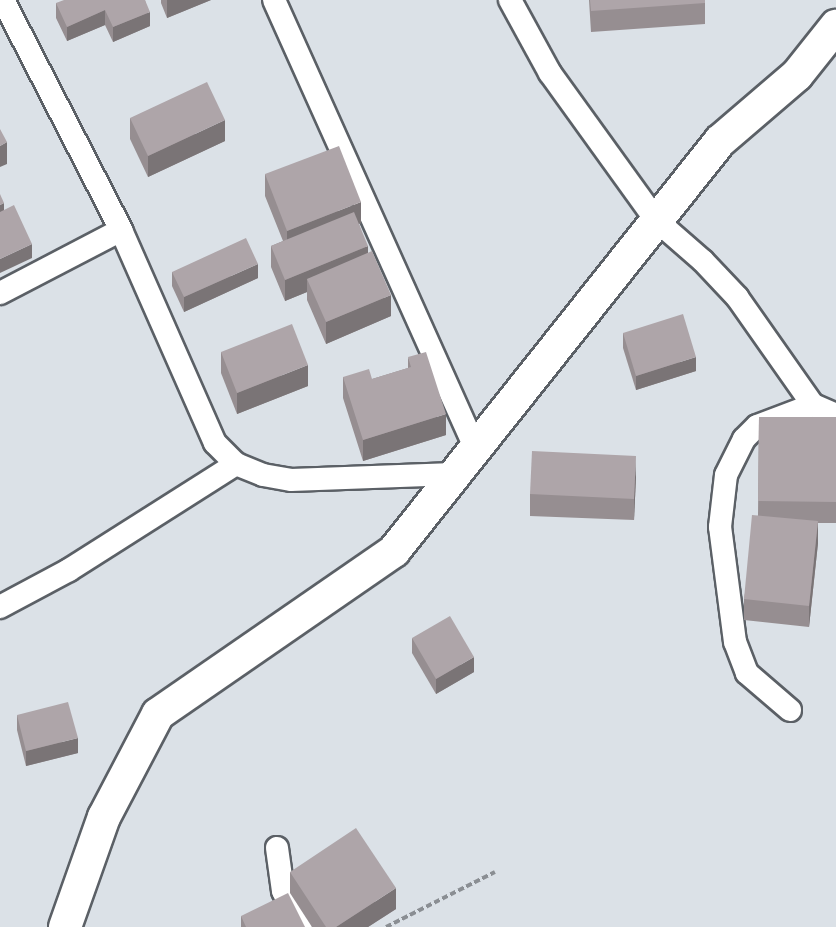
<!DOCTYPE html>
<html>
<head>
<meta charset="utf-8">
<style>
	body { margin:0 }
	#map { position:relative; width:836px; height:927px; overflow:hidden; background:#dbe1e7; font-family:"Asap Condensed",sans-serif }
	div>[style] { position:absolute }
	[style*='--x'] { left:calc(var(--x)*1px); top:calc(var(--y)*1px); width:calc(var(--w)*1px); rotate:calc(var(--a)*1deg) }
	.path>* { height:4px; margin-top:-2px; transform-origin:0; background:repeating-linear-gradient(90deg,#8a8e93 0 6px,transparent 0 9px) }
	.roads { filter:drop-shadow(2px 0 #5b6066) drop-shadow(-2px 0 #5b6066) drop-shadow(0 2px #5b6066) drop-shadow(0 -2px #5b6066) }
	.street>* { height:22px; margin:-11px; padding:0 11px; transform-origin:11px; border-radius:11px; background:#fff }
	.secondary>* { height:32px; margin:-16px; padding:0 16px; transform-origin:16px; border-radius:16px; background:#fff }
	.wall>* { inset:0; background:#968e91 }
	.shaded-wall>* { inset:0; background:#7a7476 }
	.building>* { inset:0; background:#aea5a9 }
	span { translate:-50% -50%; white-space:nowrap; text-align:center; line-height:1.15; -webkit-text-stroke:4.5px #dbe1e7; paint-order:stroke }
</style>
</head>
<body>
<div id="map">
	<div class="path">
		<div style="--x:386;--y:927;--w:122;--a:-26.8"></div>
	</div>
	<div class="roads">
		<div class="street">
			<div style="--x:3;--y:0;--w:259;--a:62.8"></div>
			<div style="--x:121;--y:230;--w:233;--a:66.2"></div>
			<div style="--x:215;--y:443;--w:30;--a:45"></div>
			<div style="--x:236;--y:464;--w:29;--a:22"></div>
			<div style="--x:263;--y:475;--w:28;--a:10"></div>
			<div style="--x:291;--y:480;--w:163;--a:-2.1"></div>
			<div style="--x:274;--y:0;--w:490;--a:65.8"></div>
			<div style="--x:510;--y:0;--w:83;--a:61.3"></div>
			<div style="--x:550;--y:73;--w:181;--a:54.2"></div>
			<div style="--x:656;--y:220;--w:62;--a:41.1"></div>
			<div style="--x:703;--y:261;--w:50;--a:46.6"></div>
			<div style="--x:737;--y:297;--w:132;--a:54.9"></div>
			<div style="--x:813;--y:405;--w:25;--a:23"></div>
			<div style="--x:0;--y:293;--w:136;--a:-27.5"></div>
			<div style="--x:0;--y:607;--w:78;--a:-28.2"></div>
			<div style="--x:69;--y:570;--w:198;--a:-32.4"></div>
			<div style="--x:790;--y:710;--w:57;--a:-139.3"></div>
			<div style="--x:747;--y:673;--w:33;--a:-111"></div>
			<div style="--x:735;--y:642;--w:116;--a:-97.4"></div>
			<div style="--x:720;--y:527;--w:52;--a:-83.4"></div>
			<div style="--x:726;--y:475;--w:40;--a:-63.4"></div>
			<div style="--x:744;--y:439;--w:18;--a:-45"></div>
			<div style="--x:757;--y:426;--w:60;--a:-20.6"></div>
			<div style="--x:277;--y:848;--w:43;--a:82.1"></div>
			<div style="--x:283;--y:891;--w:40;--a:63.4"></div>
		</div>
		<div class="secondary">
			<div style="--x:65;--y:927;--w:117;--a:-70.5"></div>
			<div style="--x:104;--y:817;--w:116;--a:-62.3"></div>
			<div style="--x:158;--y:714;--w:287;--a:-34.6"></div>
			<div style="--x:394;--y:551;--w:524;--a:-51.51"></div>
			<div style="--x:720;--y:141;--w:101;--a:-40.6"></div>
			<div style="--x:797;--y:75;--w:63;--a:-51.5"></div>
		</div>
	</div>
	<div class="wall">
		<div style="clip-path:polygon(145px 0,150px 26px,113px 42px,105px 25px,67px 41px,56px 18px,56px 3px)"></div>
		<div style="clip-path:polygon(161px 0,211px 0,167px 18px,161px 3px)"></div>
		<div style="clip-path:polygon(589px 0,705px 0,705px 24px,591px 32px)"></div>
		<div style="clip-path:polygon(130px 118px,225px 141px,148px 177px,130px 139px)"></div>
		<div style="clip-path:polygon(265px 174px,361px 223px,359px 224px,368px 253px,391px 316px,326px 344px,307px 300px,307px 292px,285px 301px,271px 267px,271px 246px,283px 241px,265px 196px)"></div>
		<div style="clip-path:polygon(172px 272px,258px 278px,184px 312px,172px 286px)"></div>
		<div style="clip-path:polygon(623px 333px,696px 371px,636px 390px,623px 348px)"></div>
		<div style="clip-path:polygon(221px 352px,308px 386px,237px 414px,221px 373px)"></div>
		<div style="clip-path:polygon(408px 357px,446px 435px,363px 461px,343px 398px,343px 377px,372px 379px,408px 368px)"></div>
		<div style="clip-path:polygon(759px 417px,836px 417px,836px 523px,818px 523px,818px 543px,809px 627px,744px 620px,744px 599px,758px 515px)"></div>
		<div style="clip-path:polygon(636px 477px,634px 520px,530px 516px,530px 494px)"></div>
		<div style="clip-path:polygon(412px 638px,474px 672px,436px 694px,412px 653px)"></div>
		<div style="clip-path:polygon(17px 715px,78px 753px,26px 766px,17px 730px)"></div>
		<div style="clip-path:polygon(290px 872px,396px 909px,368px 927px,312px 927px,290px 893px)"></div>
		<div style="clip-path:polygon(241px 916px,305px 927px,241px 927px)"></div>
	</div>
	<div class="shaded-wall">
		<div style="clip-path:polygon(167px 0,211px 0,167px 18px)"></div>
		<div style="clip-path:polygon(105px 10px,105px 25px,67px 41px,67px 27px)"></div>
		<div style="clip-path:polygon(150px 12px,150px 26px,113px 42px,113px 27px)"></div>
		<div style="clip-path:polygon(225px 120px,225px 141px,148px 177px,148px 156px)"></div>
		<div style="clip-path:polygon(7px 142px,7px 164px,0 167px,0 146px)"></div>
		<div style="clip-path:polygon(361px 202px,361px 223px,287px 252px,287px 231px)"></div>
		<div style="clip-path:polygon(4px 203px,4px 218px,0 220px,0 205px)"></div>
		<div style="clip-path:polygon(32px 244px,32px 258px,0 273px,0 259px)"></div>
		<div style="clip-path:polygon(368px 246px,368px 267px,307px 279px,307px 292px,285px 301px,285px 280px)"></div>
		<div style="clip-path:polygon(258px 264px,258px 278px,184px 312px,184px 297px)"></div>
		<div style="clip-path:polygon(391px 295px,391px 316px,326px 344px,326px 322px)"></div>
		<div style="clip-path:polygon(696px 357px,696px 371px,636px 390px,636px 376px)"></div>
		<div style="clip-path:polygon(308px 365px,308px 386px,237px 414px,237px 393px)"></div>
		<div style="clip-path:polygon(446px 414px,446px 435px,363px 461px,363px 440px)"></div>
		<div style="clip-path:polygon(636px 456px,636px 477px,634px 520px,634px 499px)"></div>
		<div style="clip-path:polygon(818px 521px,818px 543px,809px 627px,809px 606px)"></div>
		<div style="clip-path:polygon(474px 657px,474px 672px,436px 694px,436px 679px)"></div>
		<div style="clip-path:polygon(78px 738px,78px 753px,26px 766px,26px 751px)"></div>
		<div style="clip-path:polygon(396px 888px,396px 909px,368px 927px,336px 927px)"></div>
	</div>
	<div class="building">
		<div style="clip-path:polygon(64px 0,145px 0,150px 12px,113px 27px,105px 10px,67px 27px,56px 3px)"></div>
		<div style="clip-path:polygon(590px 0,705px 0,705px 3px,591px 11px)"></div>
		<div style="clip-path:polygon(207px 82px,225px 120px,148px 156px,130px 118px)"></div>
		<div style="clip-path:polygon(0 129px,7px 142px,0 146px)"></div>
		<div style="clip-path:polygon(339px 146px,361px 202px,287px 231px,265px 174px)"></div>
		<div style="clip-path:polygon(0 194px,4px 203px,0 205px)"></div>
		<div style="clip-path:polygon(14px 205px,32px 244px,0 259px,0 212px)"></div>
		<div style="clip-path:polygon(354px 212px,368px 246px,285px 280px,271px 246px)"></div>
		<div style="clip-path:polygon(246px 238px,258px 264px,184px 297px,172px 272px)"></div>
		<div style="clip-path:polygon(372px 251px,391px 295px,326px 322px,307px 279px)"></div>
		<div style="clip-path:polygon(683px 314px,696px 357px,636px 376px,623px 333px)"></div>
		<div style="clip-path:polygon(292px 324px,308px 365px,237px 393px,221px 352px)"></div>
		<div style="clip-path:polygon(426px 352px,446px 414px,363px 440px,343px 377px,369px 369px,372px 379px,411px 367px,408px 357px)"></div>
		<div style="clip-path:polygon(759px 417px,836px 417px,836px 502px,758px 501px)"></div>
		<div style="clip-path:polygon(532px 451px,636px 456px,634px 499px,530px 494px)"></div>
		<div style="clip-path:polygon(752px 515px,818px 521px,809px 606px,744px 599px)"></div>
		<div style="clip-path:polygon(450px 616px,474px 657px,436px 679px,412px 638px)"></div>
		<div style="clip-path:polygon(68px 702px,78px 738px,26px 751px,17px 715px)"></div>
		<div style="clip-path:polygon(356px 828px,396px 888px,336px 927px,326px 927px,290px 872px)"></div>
		<div style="clip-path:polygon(288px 893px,305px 927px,246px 927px,241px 916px)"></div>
	</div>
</div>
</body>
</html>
